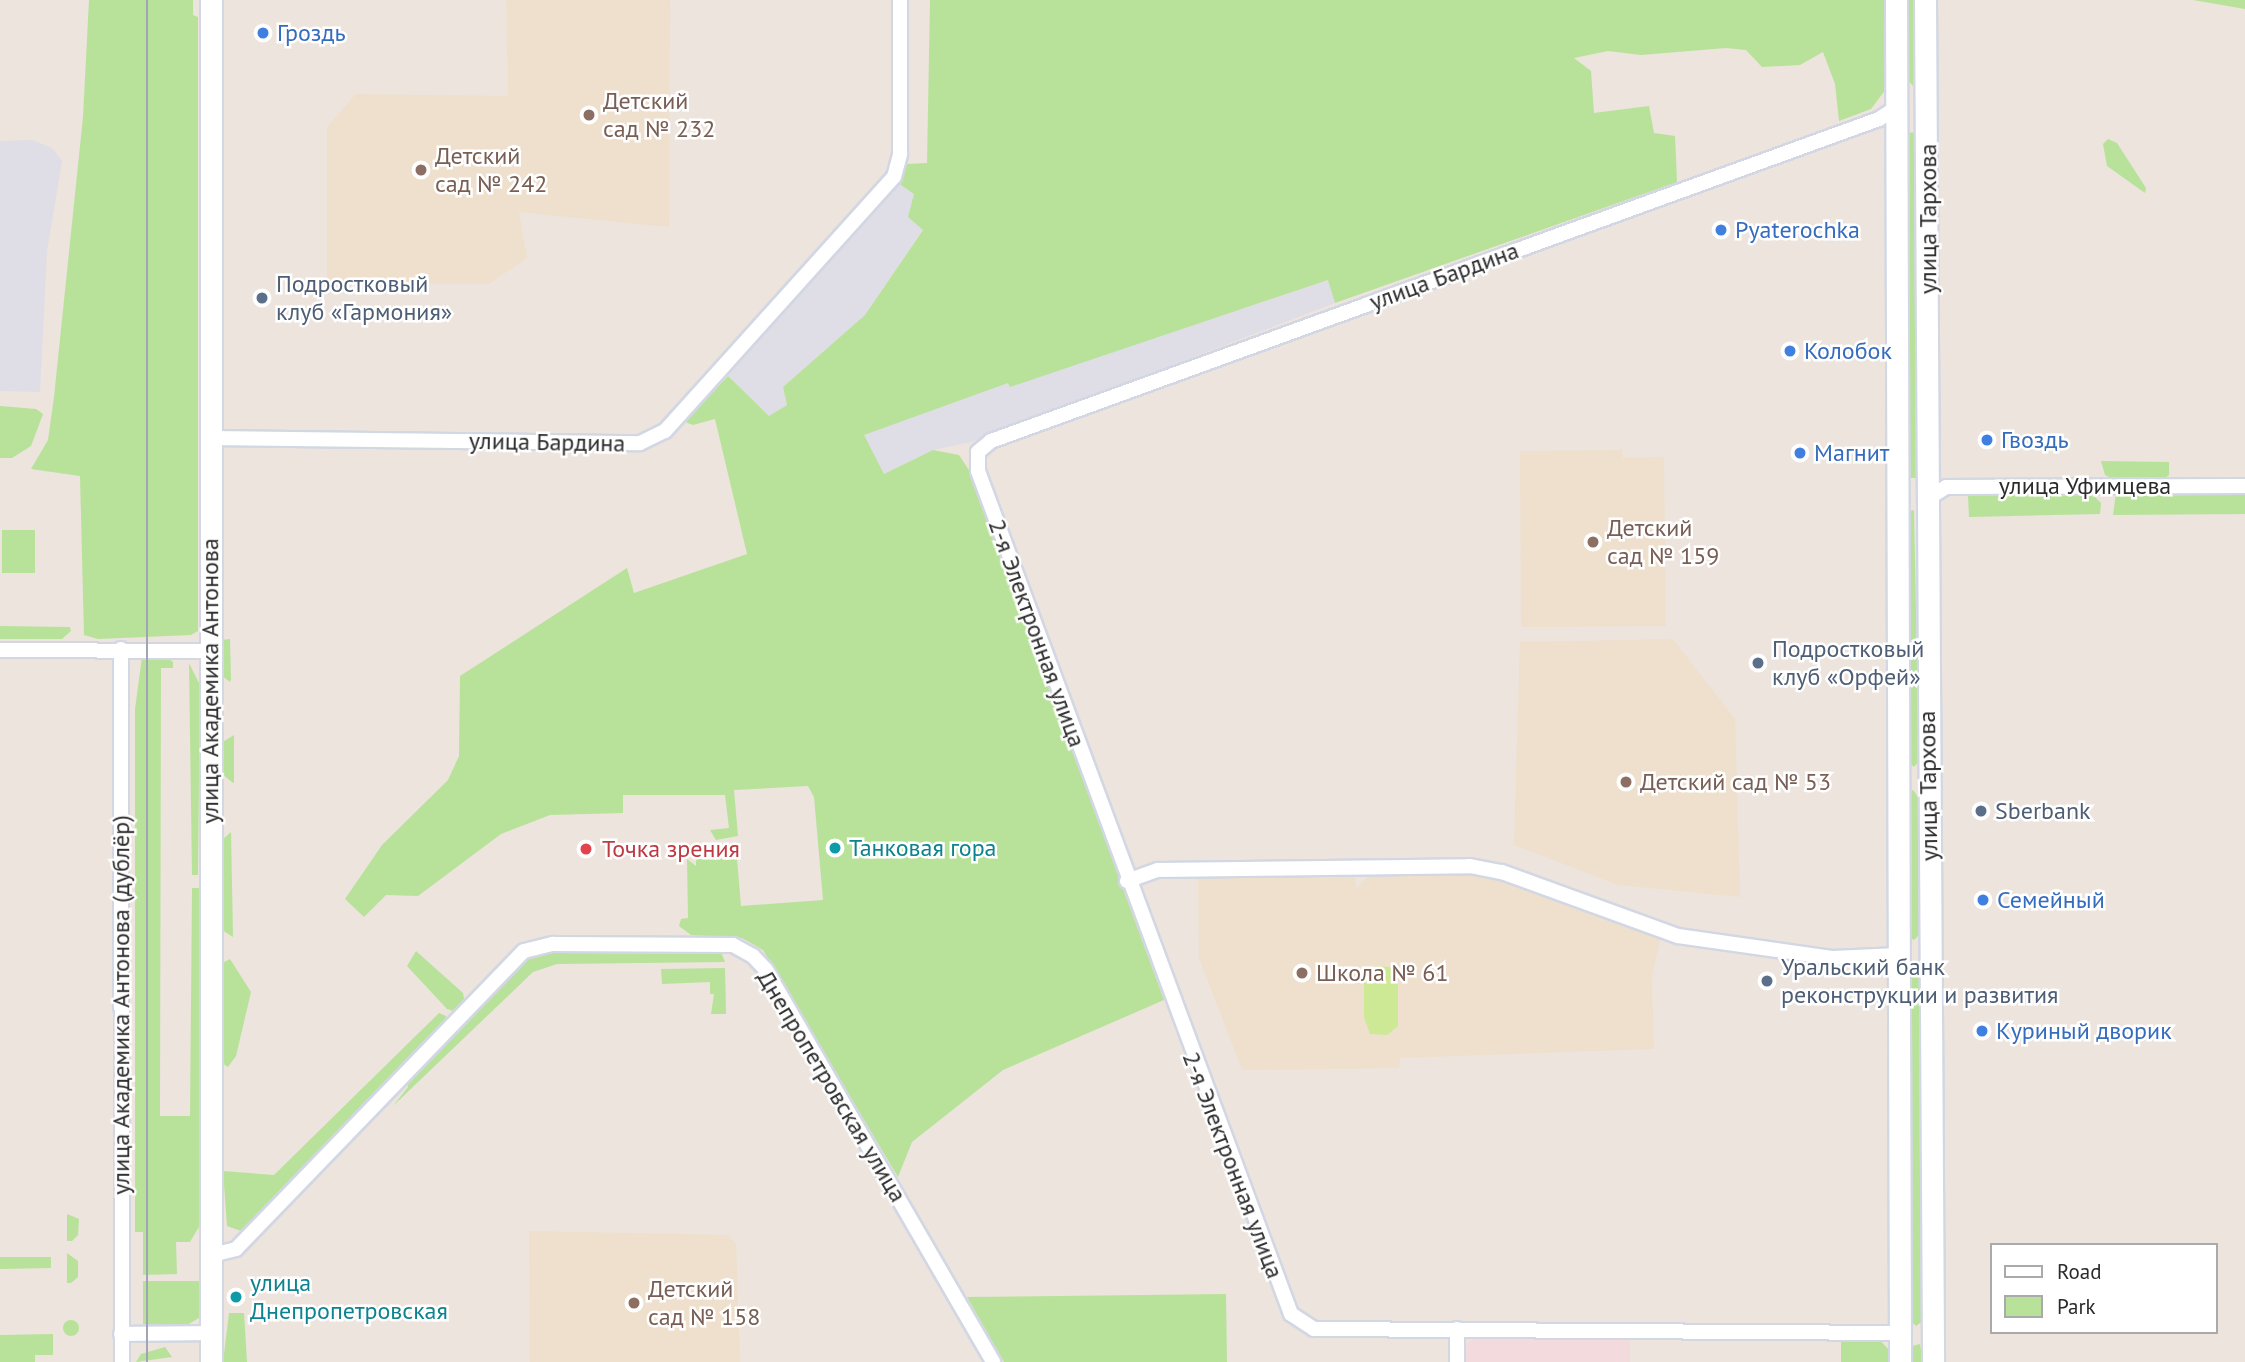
<!DOCTYPE html>
<html>
<head>
<meta charset="utf-8">
<style>
	body { margin:0 }
	#map { position:relative; width:2245px; height:1362px; overflow:hidden; background:#ece4dd; font-family:"PT Sans",sans-serif }
	div>[style] { position:absolute }
	[style*='--x'] { left:calc(var(--x)*1px); top:calc(var(--y)*1px); width:calc(var(--w)*1px); rotate:calc(var(--a)*1deg) }
	.industrial>* { inset:0; background:#dfdde5 }
	.education>* { inset:0; background:#eee0cc }
	.medical>* { inset:0; background:#f3dadd }
	.green>* { inset:0; background:#b8e29a }
	.round { border-radius:50% }
	.pitch>* { inset:0; background:#cde996 }
	.roads { filter:drop-shadow(2px 0 #d2d7e3) drop-shadow(-2px 0 #d2d7e3) drop-shadow(0 2px #d2d7e3) drop-shadow(0 -2px #d2d7e3) }
	.street>* { height:14px; margin:-7px; padding:0 7px; transform-origin:7px; border-radius:7px; background:#fff }
	.secondary>* { height:21px; margin:-10.5px; padding:0 10.5px; transform-origin:10.5px; border-radius:10.5px; background:#fff }
	.tram>* { height:2px; margin:-1px; padding:0 1px; transform-origin:1px; border-radius:1px; background:#a0a4b5 }
	.dots>* { width:19px; height:19px; translate:-50% -50%; box-sizing:border-box; border:4px solid #fff; border-radius:50% }
	span { translate:-50% -50%; white-space:nowrap; text-align:center; line-height:1.15; -webkit-text-stroke:5px #fff; paint-order:stroke }
	.shop-label { font-size:24px; color:#366cbe }
	.left { translate:0 -50%; text-align:left }
	.education-label { font-size:24px; color:#785e54 }
	.street-label { font-size:24px; color:#2b2b2b }
	.service-label { font-size:24px; color:#4e5e75 }
	.culture-label { font-size:24px; color:#0d838f }
	.health-label { font-size:24px; color:#be3a42 }
	.legend { position:absolute; left:1990px; top:1243px; width:228px; height:91px; box-sizing:border-box; background:#fff; border:2px solid #aaa; margin:0; padding:9px 12px; list-style:none; font-size:21px; color:#2b2b2b }
	.legend li { display:flex; align-items:center; gap:14px; height:35px }
	.legend b { width:35px; border:2px solid #aaa }
</style>
</head>
<body>
<div id="map">
	<div class="industrial">
		<div style="clip-path:polygon(32px 140px,52px 148px,62px 161px,47px 251px,40px 392px,0 391px,0 141px)"></div>
		<div style="clip-path:polygon(897px 182px,915px 194px,908px 217px,923px 229px,865px 315px,783px 387px,787px 405px,769px 416px,728px 376px)"></div>
		<div style="clip-path:polygon(1329px 280px,1335px 303px,971px 442px,933px 450px,884px 474px,863px 435px,1008px 383px,1011px 386px)"></div>
	</div>
	<div class="education">
		<div style="clip-path:polygon(506px 0,670px 0,669px 227px,519px 212px,527px 258px,489px 284px,327px 283px,327px 127px,356px 94px,508px 96px)"></div>
		<div style="clip-path:polygon(1622px 450px,1623px 458px,1664px 457px,1666px 626px,1521px 627px,1520px 451px)"></div>
		<div style="clip-path:polygon(1673px 639px,1735px 719px,1740px 897px,1618px 885px,1514px 845px,1520px 642px)"></div>
		<div style="clip-path:polygon(1373px 871px,1482px 871px,1661px 936px,1652px 975px,1654px 1049px,1400px 1058px,1399px 1068px,1242px 1070px,1199px 958px,1198px 878px,1355px 877px,1356px 889px)"></div>
		<div style="clip-path:polygon(529px 1231px,728px 1235px,736px 1244px,740px 1362px,530px 1362px)"></div>
	</div>
	<div class="medical">
		<div style="clip-path:polygon(1474px 1338px,1630px 1338px,1630px 1362px,1463px 1362px,1467px 1344px)"></div>
	</div>
	<div class="green">
		<div style="clip-path:polygon(89px 0,193px 0,193px 15px,198px 17px,198px 631px,191px 635px,98px 639px,84px 635px,80px 476px,31px 469px,48px 440px,54px 397px,83px 117px)"></div>
		<div style="clip-path:polygon(930px 0,1885px 0,1886px 89px,1871px 109px,1839px 121px,1835px 84px,1823px 52px,1800px 65px,1762px 67px,1746px 50px,1726px 48px,1641px 55px,1608px 51px,1574px 58px,1591px 71px,1594px 113px,1649px 106px,1654px 133px,1675px 136px,1677px 182px,1335px 303px,1328px 280px,1010px 387px,1008px 383px,864px 435px,884px 474px,933px 450px,959px 455px,969px 470px,1164px 1000px,1003px 1070px,912px 1142px,898px 1177px,763px 950px,742px 938px,691px 935px,679px 926px,681px 919px,688px 918px,687px 859px,696px 866px,696px 859px,737px 859px,741px 906px,823px 900px,814px 797px,808px 786px,734px 790px,738px 836px,716px 840px,710px 830px,729px 828px,725px 795px,623px 795px,623px 813px,550px 815px,501px 834px,418px 896px,386px 895px,364px 917px,345px 899px,382px 845px,448px 780px,459px 756px,460px 676px,627px 568px,634px 593px,747px 554px,715px 419px,693px 425px,685px 422px,728px 376px,769px 416px,787px 405px,783px 387px,865px 315px,923px 230px,908px 217px,914px 194px,897px 182px,906px 164px,927px 163px)"></div>
		<div style="clip-path:polygon(1905px 0,1918px 0,1913px 86px,1906px 78px)"></div>
		<div style="clip-path:polygon(2193px 0,2245px 0,2245px 9px)"></div>
		<div style="clip-path:polygon(1918px 132px,1917px 478px,1906px 478px,1905px 133px)"></div>
		<div style="clip-path:polygon(2108px 139px,2117px 143px,2146px 188px,2145px 193px,2107px 166px,2103px 144px)"></div>
		<div style="clip-path:polygon(0 406px,36px 409px,43px 414px,31px 446px,12px 458px,0 458px)"></div>
		<div style="clip-path:polygon(2101px 461px,2169px 462px,2169px 475px,2165px 478px,2111px 478px,2105px 475px)"></div>
		<div style="clip-path:polygon(2091px 493px,2101px 503px,2100px 514px,1969px 517px,1968px 495px)"></div>
		<div style="clip-path:polygon(2116px 493px,2245px 493px,2245px 514px,2113px 515px)"></div>
		<div style="clip-path:polygon(1914px 510px,1919px 761px,1914px 767px,1907px 761px,1906px 512px)"></div>
		<div style="clip-path:polygon(2px 530px,35px 530px,35px 573px,2px 573px)"></div>
		<div style="clip-path:polygon(0 626px,70px 627px,71px 631px,62px 639px,0 639px)"></div>
		<div style="clip-path:polygon(230px 639px,231px 679px,230px 682px,221px 675px,221px 640px)"></div>
		<div style="clip-path:polygon(142px 657px,166px 657px,173px 662px,173px 668px,161px 668px,160px 1116px,190px 1116px,192px 888px,201px 888px,200px 1225px,190px 1242px,176px 1242px,177px 1274px,143px 1275px,143px 1232px,135px 1232px,135px 709px)"></div>
		<div style="clip-path:polygon(189px 663px,200px 685px,198px 875px,192px 875px)"></div>
		<div style="clip-path:polygon(234px 735px,234px 782px,233px 783px,222px 774px,221px 743px)"></div>
		<div style="clip-path:polygon(1913px 790px,1918px 797px,1919px 935px,1914px 940px,1909px 937px,1908px 793px)"></div>
		<div style="clip-path:polygon(231px 832px,233px 937px,222px 930px,221px 841px)"></div>
		<div style="clip-path:polygon(416px 951px,463px 993px,465px 1004px,456px 1012px,447px 1009px,407px 966px)"></div>
		<div style="clip-path:polygon(549px 951px,721px 952px,725px 962px,557px 964px,533px 972px,393px 1106px,408px 1087px,407px 1076px,520px 962px)"></div>
		<div style="clip-path:polygon(230px 959px,251px 992px,236px 1056px,228px 1067px,222px 1063px,222px 963px)"></div>
		<div style="clip-path:polygon(1913px 965px,1919px 967px,1923px 1321px,1916px 1326px,1912px 1322px,1908px 969px)"></div>
		<div style="clip-path:polygon(725px 968px,726px 1014px,711px 1014px,714px 994px,710px 994px,710px 982px,662px 984px,661px 969px)"></div>
		<div style="clip-path:polygon(439px 1013px,446px 1016px,445px 1022px,288px 1187px,241px 1231px,227px 1226px,223px 1171px,274px 1175px)"></div>
		<div style="clip-path:polygon(67px 1214px,79px 1219px,78px 1235px,72px 1241px,67px 1241px)"></div>
		<div style="clip-path:polygon(67px 1253px,78px 1261px,78px 1277px,71px 1283px,67px 1283px)"></div>
		<div style="clip-path:polygon(0 1257px,51px 1257px,51px 1268px,0 1269px)"></div>
		<div style="clip-path:polygon(143px 1281px,200px 1281px,199px 1318px,185px 1326px,143px 1324px)"></div>
		<div style="clip-path:polygon(1226px 1294px,1227px 1362px,1004px 1362px,967px 1297px)"></div>
		<div style="clip-path:polygon(229px 1313px,244px 1313px,247px 1362px,223px 1362px)"></div>
		<div class="round" style="left:63px;top:1320px;width:16px;height:16px"></div>
		<div style="clip-path:polygon(53px 1334px,53px 1355px,35px 1355px,35px 1362px,0 1362px,0 1335px)"></div>
		<div style="clip-path:polygon(1841px 1339px,1879px 1339px,1890px 1351px,1890px 1362px,1841px 1362px)"></div>
		<div style="clip-path:polygon(1920px 1344px,1923px 1362px,1912px 1362px,1912px 1346px)"></div>
		<div style="clip-path:polygon(165px 1347px,172px 1357px,136px 1362px,141px 1354px)"></div>
	</div>
	<div class="pitch">
		<div style="clip-path:polygon(1377px 966px,1390px 967px,1398px 977px,1398px 1026px,1387px 1035px,1370px 1034px,1364px 1017px,1364px 976px)"></div>
	</div>
	<div class="roads">
		<div class="street">
			<div style="--x:1896;--y:108;--w:20;--a:147"></div>
			<div style="--x:1879;--y:119;--w:945;--a:160.07"></div>
			<div style="--x:991;--y:441;--w:17;--a:140"></div>
			<div style="--x:978;--y:452;--w:19;--a:90"></div>
			<div style="--x:978;--y:471;--w:899;--a:69.63"></div>
			<div style="--x:1291;--y:1314;--w:27;--a:33"></div>
			<div style="--x:1314;--y:1329;--w:586;--a:0.39"></div>
			<div style="--x:210;--y:438;--w:430;--a:0.7"></div>
			<div style="--x:640;--y:443;--w:28;--a:-26"></div>
			<div style="--x:665;--y:431;--w:342;--a:-48"></div>
			<div style="--x:894;--y:177;--w:24;--a:-75"></div>
			<div style="--x:900;--y:154;--w:154;--a:-90"></div>
			<div style="--x:1927;--y:499;--w:22;--a:-32"></div>
			<div style="--x:1946;--y:487;--w:299;--a:-0.2"></div>
			<div style="--x:121;--y:649;--w:713;--a:89.92"></div>
			<div style="--x:0;--y:650;--w:209;--a:0.3"></div>
			<div style="--x:1127;--y:881;--w:33;--a:-20"></div>
			<div style="--x:1158;--y:870;--w:312;--a:-0.7"></div>
			<div style="--x:1470;--y:866;--w:33;--a:11"></div>
			<div style="--x:1502;--y:872;--w:187;--a:20"></div>
			<div style="--x:1678;--y:936;--w:157;--a:8.1"></div>
			<div style="--x:1833;--y:958;--w:65;--a:-2.6"></div>
			<div style="--x:212;--y:1255;--w:25;--a:-14"></div>
			<div style="--x:236;--y:1249;--w:414;--a:-46"></div>
			<div style="--x:524;--y:951;--w:30;--a:-14"></div>
			<div style="--x:553;--y:944;--w:180;--a:0.3"></div>
			<div style="--x:733;--y:945;--w:23;--a:29"></div>
			<div style="--x:753;--y:956;--w:19;--a:47"></div>
			<div style="--x:766;--y:970;--w:453;--a:59.9"></div>
			<div style="--x:1457;--y:1329;--w:33;--a:90"></div>
			<div style="--x:121;--y:1334;--w:91;--a:-0.6"></div>
		</div>
		<div class="secondary">
			<div style="--x:211;--y:0;--w:1362;--a:90"></div>
			<div style="--x:1896;--y:0;--w:1362;--a:89.83"></div>
			<div style="--x:1925;--y:0;--w:1362;--a:89.66"></div>
		</div>
	</div>
	<div class="tram">
		<div style="--x:147;--y:1362;--w:1362;--a:-90"></div>
	</div>
	<div class="dots">
		<div style="left:263px;top:33px;background:#3f7fe0"></div>
		<div style="left:589px;top:115px;background:#8d6e63"></div>
		<div style="left:421px;top:170px;background:#8d6e63"></div>
		<div style="left:1721px;top:230px;background:#3f7fe0"></div>
		<div style="left:262px;top:298px;background:#5c6f8a"></div>
		<div style="left:1790px;top:351px;background:#3f7fe0"></div>
		<div style="left:1987px;top:440px;background:#3f7fe0"></div>
		<div style="left:1800px;top:453px;background:#3f7fe0"></div>
		<div style="left:1593px;top:542px;background:#8d6e63"></div>
		<div style="left:1758px;top:663px;background:#5c6f8a"></div>
		<div style="left:1626px;top:782px;background:#8d6e63"></div>
		<div style="left:1981px;top:811px;background:#5c6f8a"></div>
		<div style="left:835px;top:848px;background:#0f9aa8"></div>
		<div style="left:586px;top:849px;background:#e0444e"></div>
		<div style="left:1983px;top:900px;background:#3f7fe0"></div>
		<div style="left:1302px;top:973px;background:#8d6e63"></div>
		<div style="left:1767px;top:981px;background:#5c6f8a"></div>
		<div style="left:1982px;top:1031px;background:#3f7fe0"></div>
		<div style="left:236px;top:1297px;background:#0f9aa8"></div>
		<div style="left:634px;top:1303px;background:#8d6e63"></div>
	</div>
	<div class="shop-label">
		<span class="left" style="left:277px;top:33px">Гроздь</span>
		<span class="left" style="left:1735px;top:230px">Pyaterochka</span>
		<span class="left" style="left:1804px;top:351px">Колобок</span>
		<span class="left" style="left:2001px;top:440px">Гвоздь</span>
		<span class="left" style="left:1814px;top:453px">Магнит</span>
		<span class="left" style="left:1997px;top:900px">Семейный</span>
		<span class="left" style="left:1996px;top:1031px">Куриный дворик</span>
	</div>
	<div class="education-label">
		<span class="left" style="left:603px;top:115px">Детский<br>сад № 232</span>
		<span class="left" style="left:435px;top:170px">Детский<br>сад № 242</span>
		<span class="left" style="left:1607px;top:542px">Детский<br>сад № 159</span>
		<span class="left" style="left:1640px;top:782px">Детский сад № 53</span>
		<span class="left" style="left:1316px;top:973px">Школа № 61</span>
		<span class="left" style="left:648px;top:1303px">Детский<br>сад № 158</span>
	</div>
	<div class="street-label">
		<span style="left:1928px;top:219px;rotate:-90deg">улица Тархова</span>
		<span style="left:1444px;top:276px;rotate:-20deg">улица Бардина</span>
		<span style="left:547px;top:442px;rotate:1deg">улица Бардина</span>
		<span style="left:2085px;top:486px">улица Уфимцева</span>
		<span style="left:1037px;top:633px;rotate:70deg">2-я Электронная улица</span>
		<span style="left:210px;top:681px;rotate:-90deg">улица Академика Антонова</span>
		<span style="left:1928px;top:786px;rotate:-91deg">улица Тархова</span>
		<span style="left:121px;top:1005px;rotate:-90deg">улица Академика Антонова (дублёр)</span>
		<span style="left:832px;top:1086px;rotate:59deg">Днепропетровская улица</span>
		<span style="left:1233px;top:1165px;rotate:69deg">2-я Электронная улица</span>
	</div>
	<div class="service-label">
		<span class="left" style="left:276px;top:298px">Подростковый<br>клуб «Гармония»</span>
		<span class="left" style="left:1772px;top:663px">Подростковый<br>клуб «Орфей»</span>
		<span class="left" style="left:1995px;top:811px">Sberbank</span>
		<span class="left" style="left:1781px;top:981px">Уральский банк<br>реконструкции и развития</span>
	</div>
	<div class="culture-label">
		<span class="left" style="left:849px;top:848px">Танковая гора</span>
		<span class="left" style="left:250px;top:1297px">улица<br>Днепропетровская</span>
	</div>
	<div class="health-label">
		<span class="left" style="left:602px;top:849px">Точка зрения</span>
	</div>
	<ul class="legend">
	<li><b style="height:9px;background:#fff"></b>Road</li>
	<li><b style="height:19px;background:#b8e29a"></b>Park</li>
	</ul>
</div>
</body>
</html>
